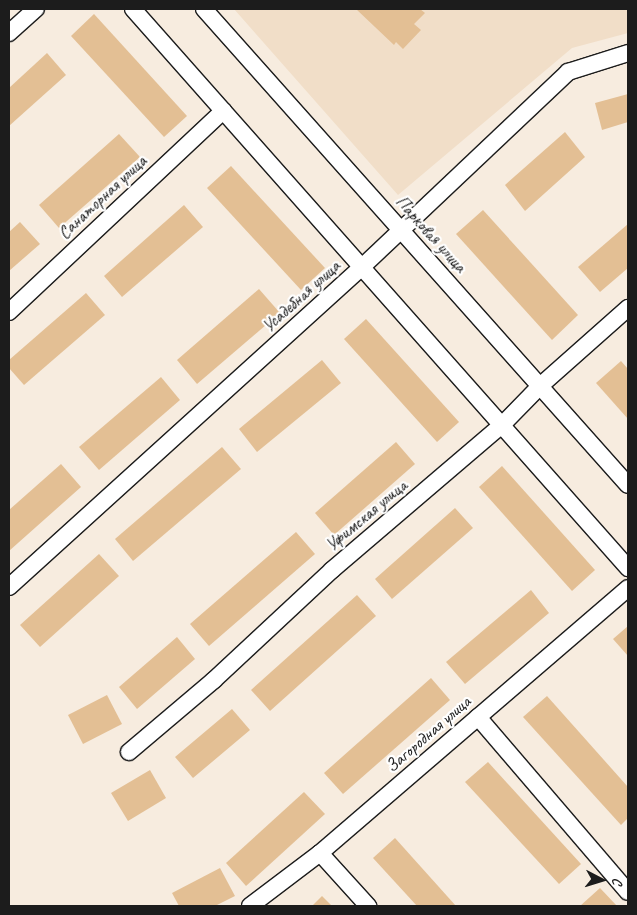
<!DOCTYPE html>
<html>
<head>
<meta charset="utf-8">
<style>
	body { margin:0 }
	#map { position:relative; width:637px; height:915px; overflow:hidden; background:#f7ecdf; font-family:Caveat,sans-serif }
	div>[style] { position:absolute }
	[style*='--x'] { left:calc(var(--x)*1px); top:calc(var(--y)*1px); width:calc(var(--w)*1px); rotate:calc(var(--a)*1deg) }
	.built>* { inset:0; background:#f1dec8 }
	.building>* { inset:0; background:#e3bf94 }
	.roads { filter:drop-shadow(1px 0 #1c1c1c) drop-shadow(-1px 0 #1c1c1c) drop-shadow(0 1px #1c1c1c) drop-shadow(0 -1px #1c1c1c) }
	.street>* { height:16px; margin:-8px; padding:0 8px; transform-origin:8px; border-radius:8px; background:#fff }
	span { translate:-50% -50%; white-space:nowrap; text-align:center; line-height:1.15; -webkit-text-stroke:4.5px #fff; paint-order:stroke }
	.street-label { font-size:18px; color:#1c1c1c }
	.frame { position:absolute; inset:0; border:10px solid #1c1c1c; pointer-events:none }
	.north { position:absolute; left:577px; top:855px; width:50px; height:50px; -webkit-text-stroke:4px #fff; paint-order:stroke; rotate:95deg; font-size:14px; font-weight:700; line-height:20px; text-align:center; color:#1c1c1c }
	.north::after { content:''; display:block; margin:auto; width:18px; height:22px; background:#1c1c1c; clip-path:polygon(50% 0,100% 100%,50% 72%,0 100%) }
</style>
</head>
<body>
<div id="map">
	<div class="built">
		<div style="clip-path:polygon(234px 9px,628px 9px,628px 33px,572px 48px,398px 195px)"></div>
	</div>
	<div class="building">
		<div style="clip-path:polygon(356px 9px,420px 9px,425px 13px,414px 24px,421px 30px,403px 49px,396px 42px,394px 45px)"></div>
		<div style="clip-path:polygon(94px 14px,187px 116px,164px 137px,71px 36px)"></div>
		<div style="clip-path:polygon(47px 53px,66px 75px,9px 126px,9px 88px)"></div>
		<div style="clip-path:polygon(628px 94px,628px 122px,602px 130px,595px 103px)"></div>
		<div style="clip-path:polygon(565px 132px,585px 157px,525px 211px,505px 185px)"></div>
		<div style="clip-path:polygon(119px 134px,140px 157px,59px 228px,39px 205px)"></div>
		<div style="clip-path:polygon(231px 166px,325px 268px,301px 290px,207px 188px)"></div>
		<div style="clip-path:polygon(184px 205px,203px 227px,122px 297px,104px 276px)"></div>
		<div style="clip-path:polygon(483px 210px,578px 315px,552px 340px,456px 234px)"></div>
		<div style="clip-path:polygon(20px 222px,40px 244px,9px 271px,9px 232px)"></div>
		<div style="clip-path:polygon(628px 224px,628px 268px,600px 292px,578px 267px)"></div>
		<div style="clip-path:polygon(259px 289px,280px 313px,197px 384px,177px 360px)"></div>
		<div style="clip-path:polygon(86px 293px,105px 315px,24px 385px,9px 368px,9px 360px)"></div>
		<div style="clip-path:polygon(366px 319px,459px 422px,437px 442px,344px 339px)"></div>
		<div style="clip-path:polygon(322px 360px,341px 383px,257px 452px,239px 429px)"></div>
		<div style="clip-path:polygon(621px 361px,628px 369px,628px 419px,596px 383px)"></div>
		<div style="clip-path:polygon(161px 377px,180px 400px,99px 470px,79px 447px)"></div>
		<div style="clip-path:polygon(396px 442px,415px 464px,334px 535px,315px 513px)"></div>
		<div style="clip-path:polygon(222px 447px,241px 469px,133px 561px,115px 539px)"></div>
		<div style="clip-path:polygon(61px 464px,81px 487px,9px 551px,9px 510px)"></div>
		<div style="clip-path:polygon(502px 466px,595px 570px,572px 591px,479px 487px)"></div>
		<div style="clip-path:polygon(455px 508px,473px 528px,392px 599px,375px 579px)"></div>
		<div style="clip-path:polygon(296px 532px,315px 554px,209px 646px,190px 624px)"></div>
		<div style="clip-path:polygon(99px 554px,119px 576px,40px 647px,20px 625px)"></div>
		<div style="clip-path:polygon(531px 590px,549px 613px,465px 684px,446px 662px)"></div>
		<div style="clip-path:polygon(357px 595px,376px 616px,270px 711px,251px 690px)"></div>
		<div style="clip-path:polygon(628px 626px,628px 656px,613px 639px)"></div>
		<div style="clip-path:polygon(177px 637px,195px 659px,137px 709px,119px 687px)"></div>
		<div style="clip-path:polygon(431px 678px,450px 700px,343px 794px,324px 773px)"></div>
		<div style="clip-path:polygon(107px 695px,122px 724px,83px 744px,68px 715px)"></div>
		<div style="clip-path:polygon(547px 696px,628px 787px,628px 818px,621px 825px,523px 717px)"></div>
		<div style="clip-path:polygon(232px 709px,250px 730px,193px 778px,175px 757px)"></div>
		<div style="clip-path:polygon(488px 762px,581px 864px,559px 884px,465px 782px)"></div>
		<div style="clip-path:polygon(150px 770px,166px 798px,128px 821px,111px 793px)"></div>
		<div style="clip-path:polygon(304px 792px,325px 814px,246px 886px,226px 863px)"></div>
		<div style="clip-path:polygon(395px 838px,456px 906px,417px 906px,373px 858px)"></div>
		<div style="clip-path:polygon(220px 868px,235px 896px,215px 906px,179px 906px,172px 893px)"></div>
		<div style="clip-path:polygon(600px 888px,617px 906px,580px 906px)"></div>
		<div style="clip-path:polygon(322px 896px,332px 906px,312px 906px)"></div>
	</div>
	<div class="roads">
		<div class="street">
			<div style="--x:133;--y:9;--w:747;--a:48.47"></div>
			<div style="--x:204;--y:9;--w:637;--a:48.31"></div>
			<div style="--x:9;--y:33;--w:36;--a:-42"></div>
			<div style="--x:9;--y:312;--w:294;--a:-43.2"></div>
			<div style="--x:9;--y:587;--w:476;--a:-42.2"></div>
			<div style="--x:362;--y:267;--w:284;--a:-43.4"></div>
			<div style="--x:568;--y:72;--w:63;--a:-17.6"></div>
			<div style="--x:478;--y:717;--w:230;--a:49.4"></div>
			<div style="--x:129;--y:752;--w:111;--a:-40.3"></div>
			<div style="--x:214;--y:680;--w:161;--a:-43"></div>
			<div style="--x:332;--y:570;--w:223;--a:-40.5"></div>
			<div style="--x:502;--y:425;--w:54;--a:-45.7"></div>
			<div style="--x:540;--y:386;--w:118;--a:-41.6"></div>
			<div style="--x:320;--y:853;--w:72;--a:47.8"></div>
			<div style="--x:250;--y:906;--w:88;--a:-37.1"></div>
			<div style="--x:320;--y:853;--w:406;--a:-40.7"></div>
		</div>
	</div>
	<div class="street-label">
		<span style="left:102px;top:197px;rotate:-43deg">Санаторная улица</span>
		<span style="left:431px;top:234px;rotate:48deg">Парковая улица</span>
		<span style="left:301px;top:296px;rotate:-42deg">Усадебная улица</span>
		<span style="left:366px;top:515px;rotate:-40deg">Уфимская улица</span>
		<span style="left:428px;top:734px;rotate:-41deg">Загородная улица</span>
	</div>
	<div class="frame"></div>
	<div class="north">С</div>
</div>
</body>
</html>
